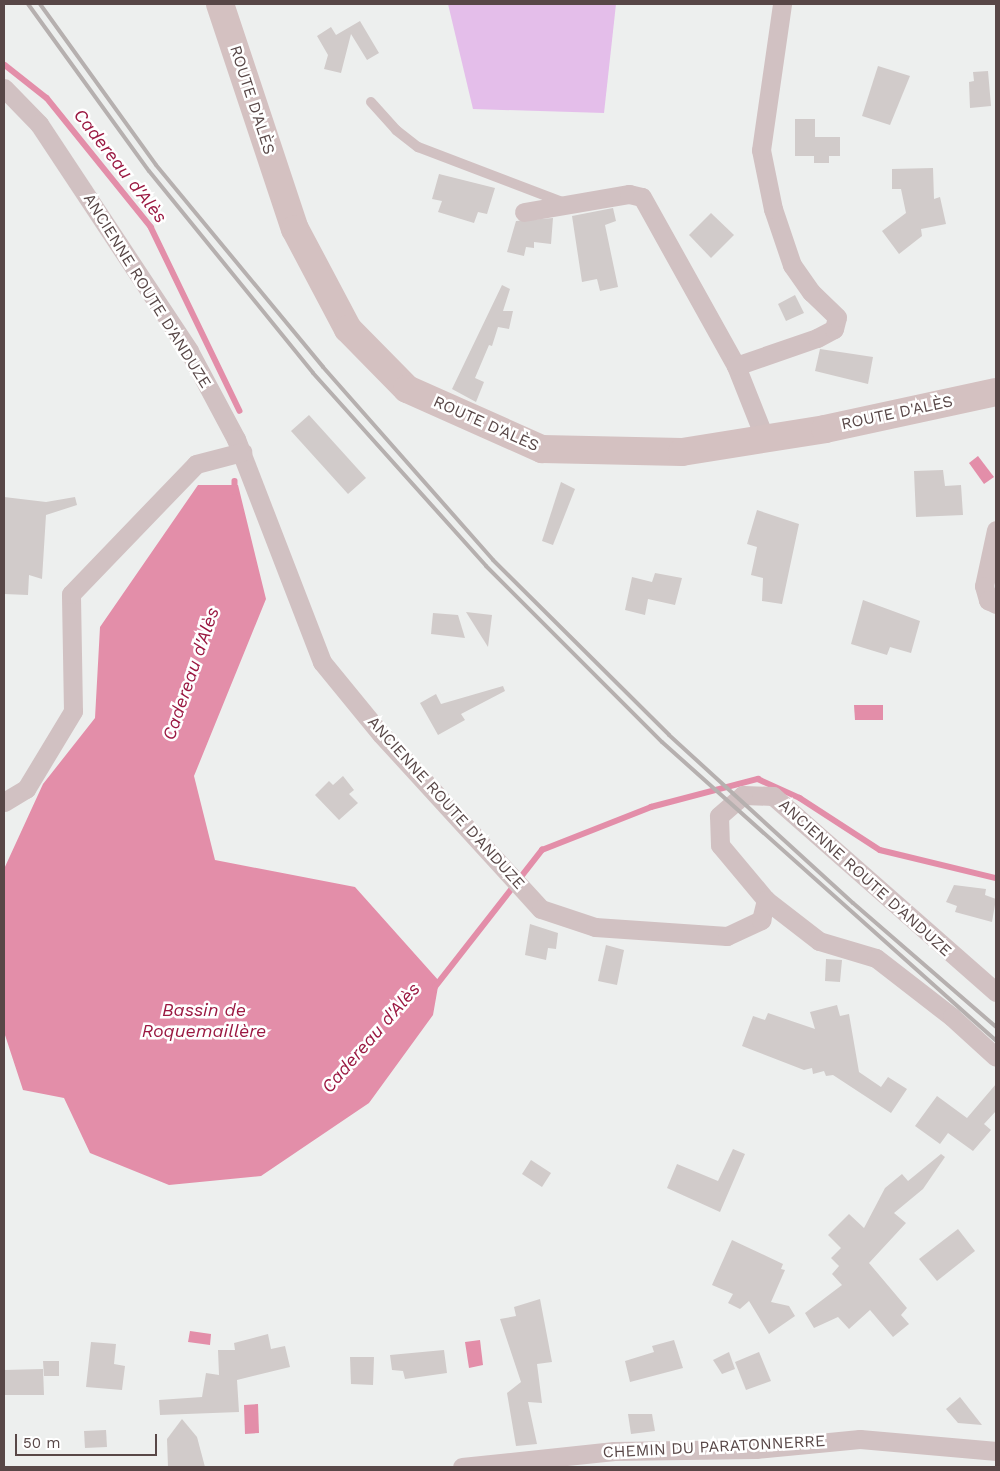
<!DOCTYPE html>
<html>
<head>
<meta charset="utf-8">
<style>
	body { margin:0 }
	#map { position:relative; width:1000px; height:1471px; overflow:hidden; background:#edefee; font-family:"Work Sans",sans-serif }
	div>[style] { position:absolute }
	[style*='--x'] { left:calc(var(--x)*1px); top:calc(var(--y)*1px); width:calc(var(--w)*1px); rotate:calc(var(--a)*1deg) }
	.green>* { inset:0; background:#e4beea }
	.water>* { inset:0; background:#e38ea9 }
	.stream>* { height:5.5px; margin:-2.75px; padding:0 2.75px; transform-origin:2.75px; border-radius:2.75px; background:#e38ea9 }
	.building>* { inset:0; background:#d1cbca }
	.lane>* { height:10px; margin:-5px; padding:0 5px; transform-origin:5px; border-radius:5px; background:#d1c1c2 }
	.street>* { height:19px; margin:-9.5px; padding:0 9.5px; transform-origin:9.5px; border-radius:9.5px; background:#d1c1c2 }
	.secondary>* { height:28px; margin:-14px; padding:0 14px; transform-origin:14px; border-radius:14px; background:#d4c1c1 }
	.rail>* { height:4px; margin:-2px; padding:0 2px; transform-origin:2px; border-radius:2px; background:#b6b0af }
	span { translate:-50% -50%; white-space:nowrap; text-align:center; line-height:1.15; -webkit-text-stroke:5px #fff; paint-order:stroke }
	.street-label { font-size:16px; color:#584747 }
	.water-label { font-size:18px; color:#9a1841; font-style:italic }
	.frame { position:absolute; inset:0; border:5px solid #584747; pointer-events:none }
	.scale { position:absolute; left:15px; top:1434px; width:142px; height:22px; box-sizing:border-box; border:2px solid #584747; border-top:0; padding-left:6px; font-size:15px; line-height:18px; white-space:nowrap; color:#584747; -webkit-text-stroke:4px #fff; paint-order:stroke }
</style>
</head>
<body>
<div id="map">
	<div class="green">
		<div style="clip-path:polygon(448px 4px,616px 4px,604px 113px,473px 109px)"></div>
	</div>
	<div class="water">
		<div style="clip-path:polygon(978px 456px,994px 477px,984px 484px,969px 463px)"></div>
		<div style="clip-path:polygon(198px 485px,238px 485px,266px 599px,194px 776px,215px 860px,355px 887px,439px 981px,433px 1015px,369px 1103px,261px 1176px,169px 1185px,90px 1153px,64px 1098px,23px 1090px,4px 1032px,4px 869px,43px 784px,95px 718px,100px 627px)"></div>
		<div style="clip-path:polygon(854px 705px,883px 705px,883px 720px,855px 720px)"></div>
		<div style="clip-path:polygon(190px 1331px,211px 1334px,210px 1345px,188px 1342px)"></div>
		<div style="clip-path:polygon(480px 1340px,483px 1365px,469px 1368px,465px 1342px)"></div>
		<div style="clip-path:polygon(258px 1404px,259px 1433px,245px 1434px,244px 1405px)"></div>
	</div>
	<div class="stream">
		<div style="--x:5;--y:65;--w:53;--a:38.2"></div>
		<div style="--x:47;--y:98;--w:166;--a:51.1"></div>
		<div style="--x:151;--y:227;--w:204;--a:64.2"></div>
		<div style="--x:235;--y:481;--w:11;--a:90"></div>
		<div style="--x:435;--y:987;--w:174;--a:-52"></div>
		<div style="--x:542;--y:850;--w:117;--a:-21.5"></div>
		<div style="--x:651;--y:807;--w:111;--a:-14.7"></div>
		<div style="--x:758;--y:779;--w:46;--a:24.3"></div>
		<div style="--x:800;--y:798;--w:95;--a:33"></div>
		<div style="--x:880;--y:850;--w:119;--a:13.6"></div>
	</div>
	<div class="building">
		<div style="clip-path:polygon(360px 21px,379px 53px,367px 60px,351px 34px,341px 73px,324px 69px,328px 55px,317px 36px,331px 27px,336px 35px)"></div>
		<div style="clip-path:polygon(878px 66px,910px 76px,890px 125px,862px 116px)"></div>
		<div style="clip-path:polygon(988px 71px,991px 106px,970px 108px,969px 82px,974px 81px,973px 72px)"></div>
		<div style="clip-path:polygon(795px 119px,815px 119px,815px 137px,840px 137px,840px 156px,829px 156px,829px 163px,814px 163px,814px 156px,795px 156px)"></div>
		<div style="clip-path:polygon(933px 168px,934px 199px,940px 197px,946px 224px,921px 229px,922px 236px,899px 254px,882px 231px,906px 213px,901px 189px,892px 189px,892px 169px)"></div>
		<div style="clip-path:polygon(439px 174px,495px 188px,487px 214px,478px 212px,474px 223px,438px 212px,442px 201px,432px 199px)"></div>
		<div style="clip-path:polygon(613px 208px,616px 221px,605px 225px,618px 287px,600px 291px,597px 279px,582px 282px,572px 216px)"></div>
		<div style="clip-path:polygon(711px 213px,734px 235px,711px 258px,689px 235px)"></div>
		<div style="clip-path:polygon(553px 218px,551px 244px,534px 242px,534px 248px,526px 247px,524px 256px,507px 252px,516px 221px)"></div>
		<div style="clip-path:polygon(502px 285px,510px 289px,503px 311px,513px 311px,509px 329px,498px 327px,492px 346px,489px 345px,475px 378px,484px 382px,476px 402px,452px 389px)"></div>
		<div style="clip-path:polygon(795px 295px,804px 313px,786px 321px,778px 304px)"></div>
		<div style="clip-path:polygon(820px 349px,873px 357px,868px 384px,815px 371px)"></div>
		<div style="clip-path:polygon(309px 415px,366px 478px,348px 494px,291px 431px)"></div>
		<div style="clip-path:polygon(943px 470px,945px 486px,961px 485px,963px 515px,916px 517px,914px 471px)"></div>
		<div style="clip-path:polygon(561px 482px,575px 489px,553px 545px,542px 541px)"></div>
		<div style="clip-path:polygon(4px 497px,46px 502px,75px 497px,77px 505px,46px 515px,42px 579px,29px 575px,28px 595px,4px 594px)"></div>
		<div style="clip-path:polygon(757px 510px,799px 524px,782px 604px,762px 601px,763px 578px,751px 575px,757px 547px,747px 544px)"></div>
		<div style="clip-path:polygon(655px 573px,682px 578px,675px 605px,648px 599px,645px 615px,625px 610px,632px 577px,652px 582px)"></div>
		<div style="clip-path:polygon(863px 600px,920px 621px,911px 653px,890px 647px,887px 655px,851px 644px)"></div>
		<div style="clip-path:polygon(466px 612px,492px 615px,488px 647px)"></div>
		<div style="clip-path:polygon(433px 613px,458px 615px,465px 638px,431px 634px)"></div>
		<div style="clip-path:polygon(503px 686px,505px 691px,461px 714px,465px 720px,438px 735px,420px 703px,436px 694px,441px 704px)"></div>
		<div style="clip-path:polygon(343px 776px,354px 790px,349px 794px,358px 803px,339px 820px,315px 795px,329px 781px,333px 785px)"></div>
		<div style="clip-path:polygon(954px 885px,986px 889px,985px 895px,996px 899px,992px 922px,955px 912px,957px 906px,946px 902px)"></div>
		<div style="clip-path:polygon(530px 924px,558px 933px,556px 949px,548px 948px,546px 960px,525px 955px)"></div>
		<div style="clip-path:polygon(606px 945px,624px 950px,617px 985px,598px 981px)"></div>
		<div style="clip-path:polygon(826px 959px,842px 960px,840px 982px,825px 981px)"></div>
		<div style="clip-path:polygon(837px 1005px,840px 1016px,849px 1014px,859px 1072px,881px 1087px,888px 1077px,907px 1089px,891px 1113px,833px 1075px,826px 1076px,824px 1071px,813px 1074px,812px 1068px,804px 1070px,742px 1046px,753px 1016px,765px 1020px,768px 1013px,815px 1029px,810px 1012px)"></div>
		<div style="clip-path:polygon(996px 1084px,996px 1111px,984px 1124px,991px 1130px,973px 1151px,948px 1133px,940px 1144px,915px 1126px,937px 1096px,967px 1118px)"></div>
		<div style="clip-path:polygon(733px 1149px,745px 1154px,720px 1212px,667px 1188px,677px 1164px,718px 1181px)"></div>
		<div style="clip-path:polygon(941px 1154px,945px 1157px,923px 1189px,894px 1213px,906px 1223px,869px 1263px,907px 1308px,901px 1315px,909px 1324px,893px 1337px,870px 1310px,849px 1329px,838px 1317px,814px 1328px,805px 1313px,842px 1285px,832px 1274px,839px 1266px,831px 1258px,841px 1248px,828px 1235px,849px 1214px,864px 1228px,885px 1188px,902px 1174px,908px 1181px)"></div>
		<div style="clip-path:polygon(531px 1160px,551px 1173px,542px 1187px,522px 1174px)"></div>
		<div style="clip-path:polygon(958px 1229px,975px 1251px,937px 1281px,919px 1259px)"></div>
		<div style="clip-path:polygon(732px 1240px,783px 1264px,781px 1269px,785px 1270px,771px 1302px,789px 1306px,795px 1316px,769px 1334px,749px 1301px,740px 1309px,728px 1303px,733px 1294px,712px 1285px)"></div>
		<div style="clip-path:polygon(540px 1299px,552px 1362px,537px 1364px,542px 1403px,528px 1402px,537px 1444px,516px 1446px,507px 1393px,521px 1382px,500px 1319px,516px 1316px,514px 1307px)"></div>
		<div style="clip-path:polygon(268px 1334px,271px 1349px,285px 1346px,290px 1367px,237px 1380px,239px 1412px,160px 1415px,159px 1400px,202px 1397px,206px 1373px,219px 1375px,218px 1350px,235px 1350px,234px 1343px)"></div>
		<div style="clip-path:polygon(674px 1340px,683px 1368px,630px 1382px,625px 1361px,654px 1352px,652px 1346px)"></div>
		<div style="clip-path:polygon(91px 1342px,116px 1344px,114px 1364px,125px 1366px,122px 1390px,86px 1387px)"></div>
		<div style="clip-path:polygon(444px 1350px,447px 1373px,405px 1379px,403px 1371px,392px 1370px,390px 1355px)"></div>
		<div style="clip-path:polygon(729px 1352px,735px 1369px,722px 1374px,713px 1360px)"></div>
		<div style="clip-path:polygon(759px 1352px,771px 1381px,746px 1390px,735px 1362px)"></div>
		<div style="clip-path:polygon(350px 1357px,374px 1357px,373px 1385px,351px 1384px)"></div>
		<div style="clip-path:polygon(43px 1361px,59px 1361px,59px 1376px,44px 1376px)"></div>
		<div style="clip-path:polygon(43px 1369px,44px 1395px,4px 1395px,4px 1370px)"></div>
		<div style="clip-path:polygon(960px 1397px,982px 1425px,958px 1423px,946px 1409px)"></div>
		<div style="clip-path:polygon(628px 1414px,652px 1414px,655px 1431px,631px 1434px)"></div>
		<div style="clip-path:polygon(182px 1419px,197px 1437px,205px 1467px,168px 1467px,167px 1439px)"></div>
		<div style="clip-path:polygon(106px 1430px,107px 1447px,85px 1448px,84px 1431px)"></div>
	</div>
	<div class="lane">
		<div style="--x:371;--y:102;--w:38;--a:48"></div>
		<div style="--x:396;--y:130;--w:28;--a:38"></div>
		<div style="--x:418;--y:147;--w:157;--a:20.9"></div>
	</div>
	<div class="street">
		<div style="--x:4;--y:88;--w:50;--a:45.8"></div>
		<div style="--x:39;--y:124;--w:272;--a:56.5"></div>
		<div style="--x:189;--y:351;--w:100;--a:61.9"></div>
		<div style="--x:236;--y:439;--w:239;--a:68.9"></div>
		<div style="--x:322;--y:662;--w:93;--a:50.7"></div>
		<div style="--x:381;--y:734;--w:237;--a:47.6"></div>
		<div style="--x:541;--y:909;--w:57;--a:18.4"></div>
		<div style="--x:595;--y:927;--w:132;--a:3.9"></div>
		<div style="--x:727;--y:936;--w:38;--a:-25"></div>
		<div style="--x:761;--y:920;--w:21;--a:-76"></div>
		<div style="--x:524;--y:212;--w:107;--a:-9.7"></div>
		<div style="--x:629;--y:194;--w:13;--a:13"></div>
		<div style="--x:642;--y:197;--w:193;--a:60.9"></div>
		<div style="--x:736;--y:366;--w:79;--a:68.3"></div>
		<div style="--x:736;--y:366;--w:86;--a:-19.1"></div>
		<div style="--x:817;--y:338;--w:19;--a:-28"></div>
		<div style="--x:834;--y:329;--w:12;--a:-76"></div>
		<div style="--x:837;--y:317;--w:36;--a:-136"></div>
		<div style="--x:811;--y:292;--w:33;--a:-125"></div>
		<div style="--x:792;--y:265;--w:59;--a:-108.7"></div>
		<div style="--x:773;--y:209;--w:60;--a:-101.5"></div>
		<div style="--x:761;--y:150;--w:148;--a:-81.8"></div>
		<div style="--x:996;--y:530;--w:57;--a:102.1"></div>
		<div style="--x:984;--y:586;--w:15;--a:74"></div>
		<div style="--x:988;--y:600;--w:9;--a:27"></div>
		<div style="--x:4;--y:802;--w:26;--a:-31"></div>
		<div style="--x:26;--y:789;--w:91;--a:-58.9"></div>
		<div style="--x:73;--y:711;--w:117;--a:-91"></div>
		<div style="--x:71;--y:594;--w:180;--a:-46.1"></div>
		<div style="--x:196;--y:464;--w:48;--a:-14.6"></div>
		<div style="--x:996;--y:992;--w:297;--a:-138.7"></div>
		<div style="--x:773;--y:796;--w:30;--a:-178"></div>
		<div style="--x:743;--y:795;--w:32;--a:139"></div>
		<div style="--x:719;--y:816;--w:29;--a:88"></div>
		<div style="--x:720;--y:845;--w:72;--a:50.1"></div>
		<div style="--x:766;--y:900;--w:67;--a:37.7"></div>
		<div style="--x:819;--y:941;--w:59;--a:16.6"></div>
		<div style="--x:876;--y:958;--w:96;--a:37.8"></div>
		<div style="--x:952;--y:1017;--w:59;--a:42.3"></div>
		<div style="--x:462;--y:1467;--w:153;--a:-6"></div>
		<div style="--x:614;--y:1451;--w:142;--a:-0.8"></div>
		<div style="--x:756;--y:1449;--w:104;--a:-5.5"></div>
		<div style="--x:860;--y:1439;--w:137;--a:5"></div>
	</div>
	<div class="secondary">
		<div style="--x:220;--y:4;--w:237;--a:71.6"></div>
		<div style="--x:295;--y:229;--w:113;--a:62.1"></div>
		<div style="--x:348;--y:329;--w:84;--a:45.5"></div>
		<div style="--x:407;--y:389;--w:148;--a:24"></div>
		<div style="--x:542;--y:449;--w:140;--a:1.2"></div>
		<div style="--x:682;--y:452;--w:145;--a:-9.1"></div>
		<div style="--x:825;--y:429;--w:175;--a:-12.2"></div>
	</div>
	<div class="rail">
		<div style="--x:28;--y:4;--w:206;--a:54.1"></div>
		<div style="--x:149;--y:171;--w:260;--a:50.9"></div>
		<div style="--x:313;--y:373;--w:259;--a:48.1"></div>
		<div style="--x:486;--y:566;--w:249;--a:45"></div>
		<div style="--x:662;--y:742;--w:448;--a:41.8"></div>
		<div style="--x:40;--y:4;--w:198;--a:54.2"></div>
		<div style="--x:156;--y:165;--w:262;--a:50.4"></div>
		<div style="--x:323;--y:367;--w:257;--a:48.6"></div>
		<div style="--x:493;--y:560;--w:248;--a:44.8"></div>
		<div style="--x:669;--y:735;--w:249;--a:42.4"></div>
		<div style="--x:853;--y:903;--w:189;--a:40.9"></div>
	</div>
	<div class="street-label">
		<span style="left:252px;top:100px;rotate:72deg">ROUTE D'ALÈS</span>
		<span style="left:147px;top:291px;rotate:58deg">ANCIENNE ROUTE D'ANDUZE</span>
		<span style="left:897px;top:413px;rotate:-12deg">ROUTE D'ALÈS</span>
		<span style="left:486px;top:424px;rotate:24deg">ROUTE D'ALÈS</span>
		<span style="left:446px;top:803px;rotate:48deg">ANCIENNE ROUTE D'ANDUZE</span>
		<span style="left:865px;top:878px;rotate:42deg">ANCIENNE ROUTE D'ANDUZE</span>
		<span style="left:714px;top:1447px;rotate:-3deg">CHEMIN DU PARATONNERRE</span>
	</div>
	<div class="water-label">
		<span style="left:120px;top:166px;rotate:52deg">Cadereau d'Alès</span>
		<span style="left:191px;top:674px;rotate:-71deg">Cadereau d'Alès</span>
		<span style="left:204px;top:1021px">Bassin de<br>Roquemaillère</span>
		<span style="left:371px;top:1038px;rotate:-49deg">Cadereau d'Alès</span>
	</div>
	<div class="frame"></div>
	<div class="scale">50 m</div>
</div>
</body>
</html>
